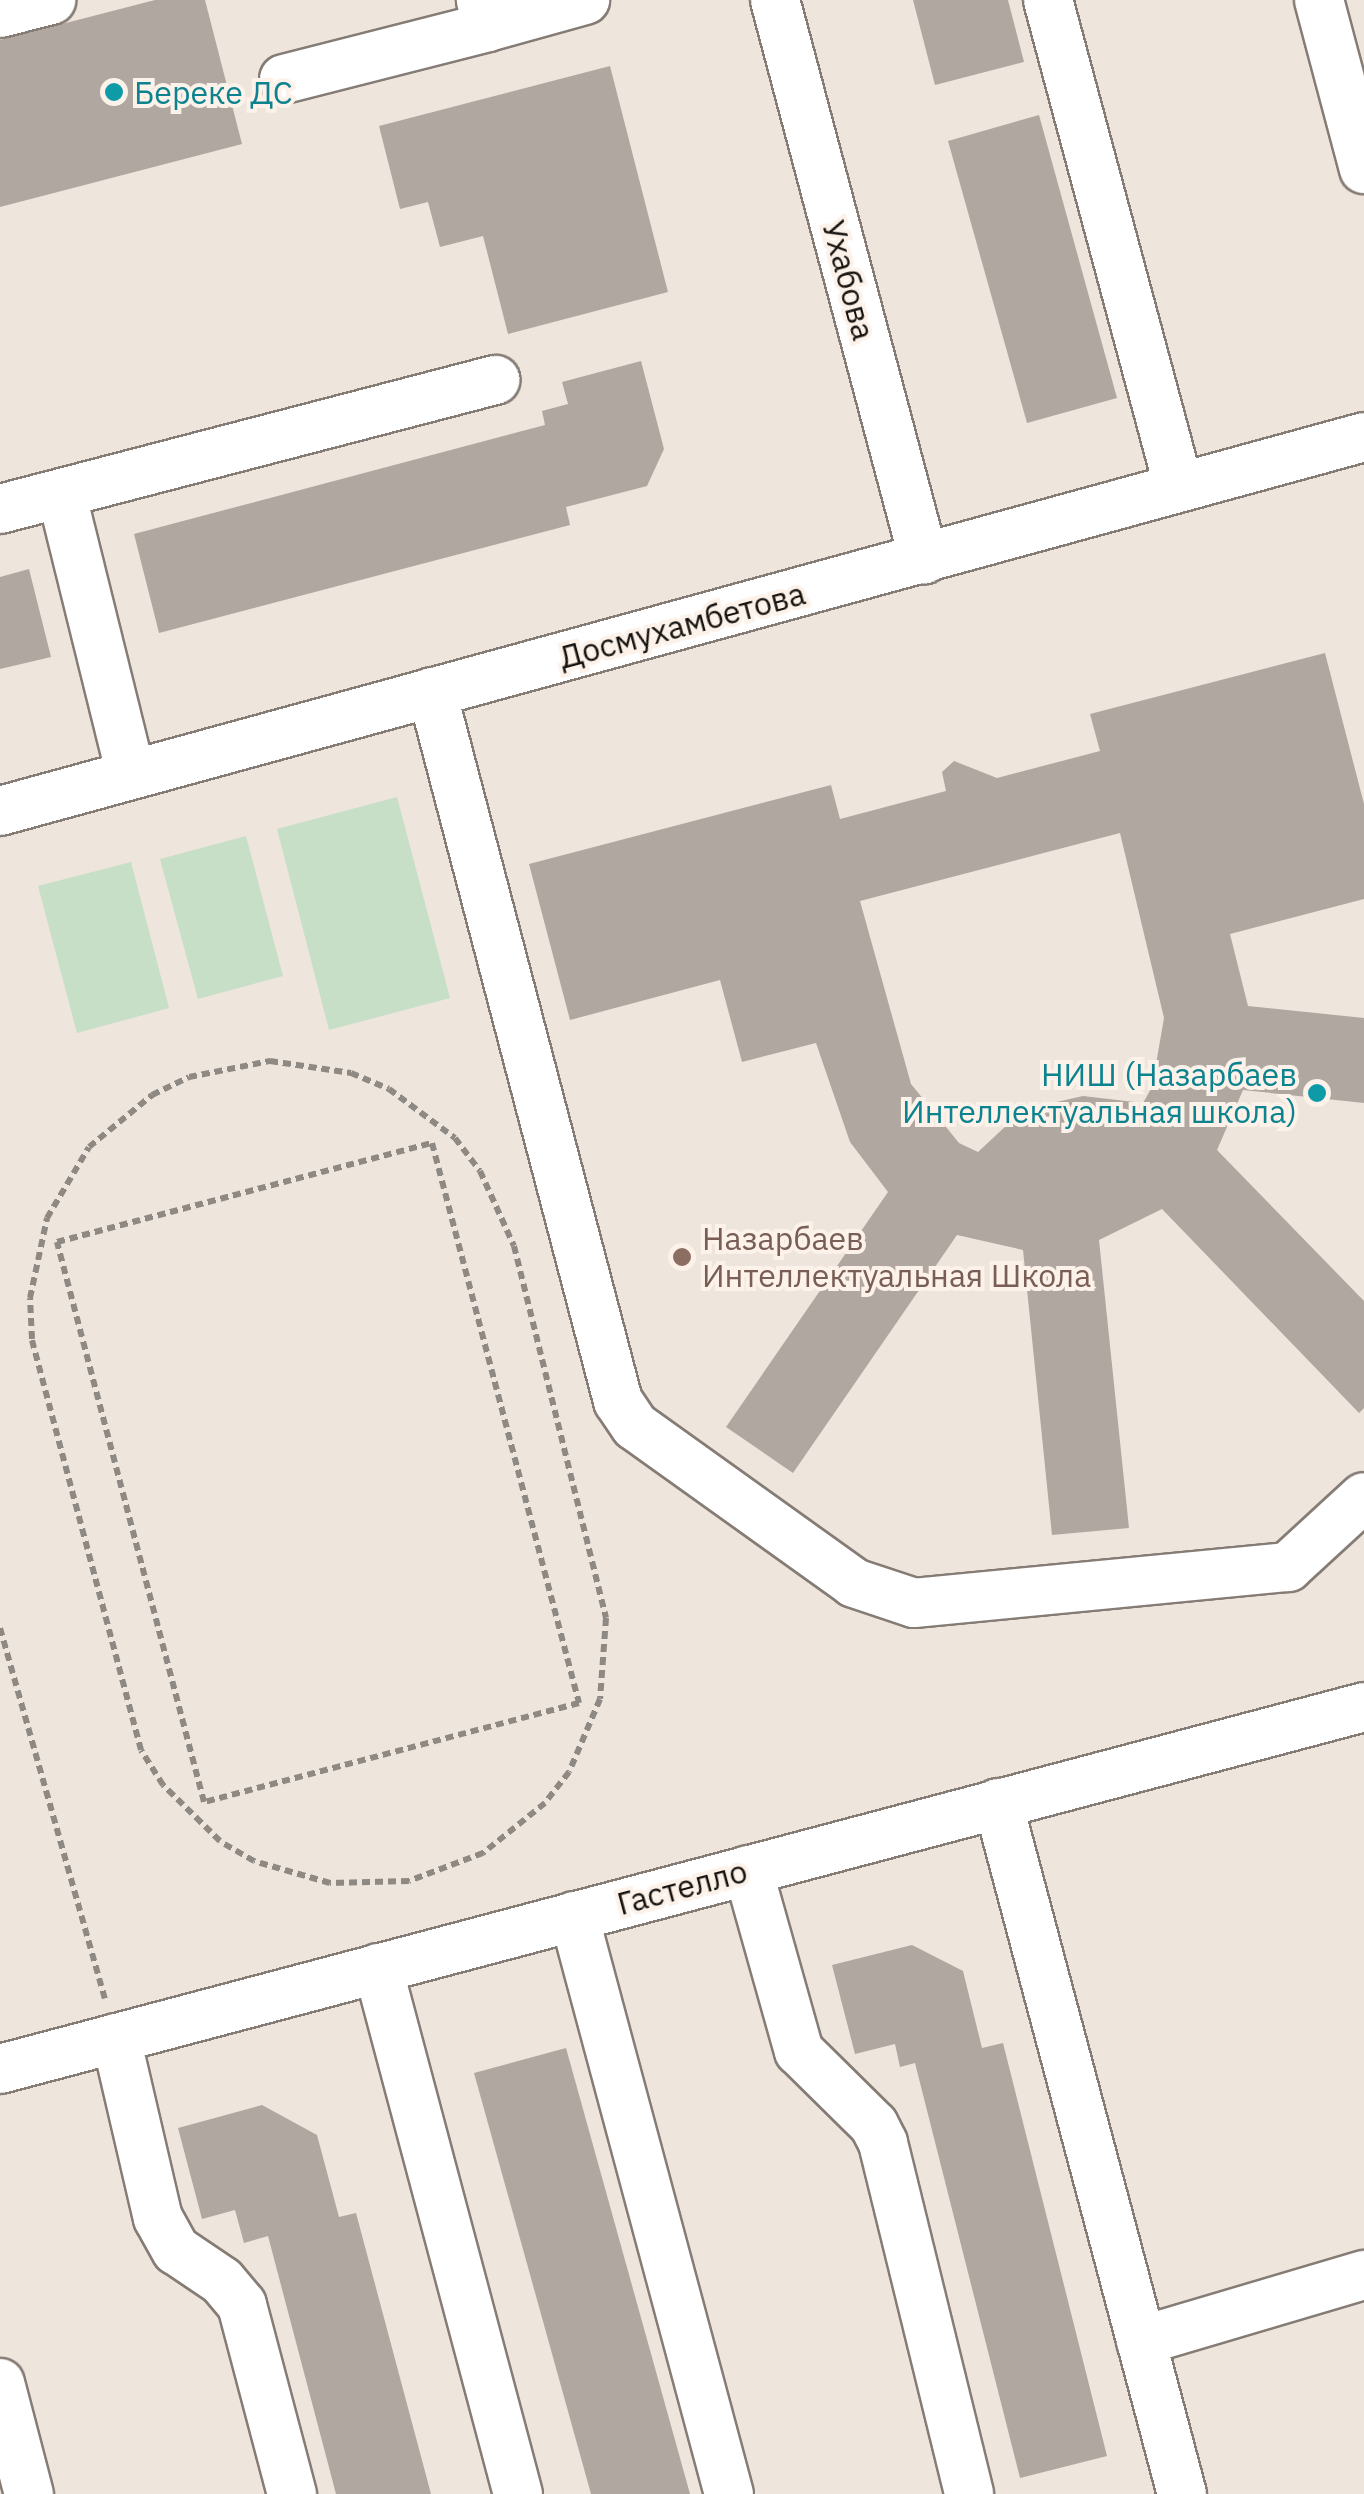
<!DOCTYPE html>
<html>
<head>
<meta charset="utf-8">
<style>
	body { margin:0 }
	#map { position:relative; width:1364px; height:2494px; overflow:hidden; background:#eee5dd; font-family:"IBM Plex Sans",sans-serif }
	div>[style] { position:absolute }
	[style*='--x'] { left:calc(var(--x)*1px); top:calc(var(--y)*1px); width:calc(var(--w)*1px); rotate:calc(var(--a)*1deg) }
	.green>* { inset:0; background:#c7dfc6 }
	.building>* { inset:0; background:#b0a7a0 }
	.path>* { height:6px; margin-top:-3px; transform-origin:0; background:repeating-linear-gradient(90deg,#8f8983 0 8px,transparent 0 13px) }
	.roads { filter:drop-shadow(2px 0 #857c75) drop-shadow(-2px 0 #857c75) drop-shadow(0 2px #857c75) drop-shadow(0 -2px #857c75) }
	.minor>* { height:48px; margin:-24px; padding:0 24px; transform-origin:24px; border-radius:24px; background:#fff }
	.dots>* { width:28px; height:28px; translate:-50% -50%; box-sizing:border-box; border:5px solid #fcf2ea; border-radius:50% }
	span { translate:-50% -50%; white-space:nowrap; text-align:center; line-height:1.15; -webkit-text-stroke:8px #fcf2ea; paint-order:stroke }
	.culture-label { font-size:32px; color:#0d838f }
	.left { translate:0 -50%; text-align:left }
	.right { translate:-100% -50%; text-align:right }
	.street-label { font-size:32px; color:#15120f }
	.education-label { font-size:32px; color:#785e54 }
</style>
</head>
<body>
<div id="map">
	<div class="green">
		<div style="clip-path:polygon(397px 797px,450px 998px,329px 1030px,277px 829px)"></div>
		<div style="clip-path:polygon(246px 836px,283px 976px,198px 999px,160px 859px)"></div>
		<div style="clip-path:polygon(131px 862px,169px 1008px,77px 1033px,38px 886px)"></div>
	</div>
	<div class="building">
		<div style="clip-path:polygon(155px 0,205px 0,242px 144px,0 207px,0 40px)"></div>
		<div style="clip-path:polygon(913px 0,1008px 0,1024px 62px,935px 85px)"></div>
		<div style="clip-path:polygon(610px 66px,668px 292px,508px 334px,483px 236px,440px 247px,428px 202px,400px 209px,379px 126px)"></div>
		<div style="clip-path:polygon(1039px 115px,1117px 398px,1027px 423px,948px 141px)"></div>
		<div style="clip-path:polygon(641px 361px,664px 449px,647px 486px,566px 507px,570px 525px,159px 633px,134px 534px,545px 425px,542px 411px,568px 404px,562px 382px)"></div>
		<div style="clip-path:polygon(29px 569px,51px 657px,0 669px,0 577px)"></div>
		<div style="clip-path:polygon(evenodd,1325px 653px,1364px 804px,1364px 899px,1230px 934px,1248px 1006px,1364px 1018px,1364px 1103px,1243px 1090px,1217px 1150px,1364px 1301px,1364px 1408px,1359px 1413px,1162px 1209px,1099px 1240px,1129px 1528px,1052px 1535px,1023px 1250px,957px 1235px,793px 1473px,726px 1427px,888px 1192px,850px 1142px,816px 1043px,742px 1062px,720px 980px,570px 1020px,529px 864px,831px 785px,840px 819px,946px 791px,942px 772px,954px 761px,997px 778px,1100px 751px,1090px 714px,1325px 653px,1120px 833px,1164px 1018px,1152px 1087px,1143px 1103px,1083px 1096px,1043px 1105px,1008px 1124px,978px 1152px,959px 1143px,911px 1084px,860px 901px,1120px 833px)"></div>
		<div style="clip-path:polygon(912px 1945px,963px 1971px,982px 2048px,1003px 2043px,1107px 2456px,1020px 2478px,915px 2063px,900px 2067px,895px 2044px,855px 2054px,832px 1965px)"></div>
		<div style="clip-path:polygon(566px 2048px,690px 2494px,591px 2494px,474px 2073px)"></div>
		<div style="clip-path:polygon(262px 2105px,317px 2135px,339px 2217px,356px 2213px,431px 2494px,336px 2494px,268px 2236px,244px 2243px,235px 2210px,202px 2219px,178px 2128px)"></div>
	</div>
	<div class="path">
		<div style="--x:270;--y:1061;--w:82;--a:8.4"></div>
		<div style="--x:351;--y:1073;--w:41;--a:22.8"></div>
		<div style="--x:389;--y:1089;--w:82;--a:36.6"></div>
		<div style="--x:455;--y:1138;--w:41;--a:52.9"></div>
		<div style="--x:480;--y:1171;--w:82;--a:65.6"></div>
		<div style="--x:514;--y:1246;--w:383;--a:76.1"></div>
		<div style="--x:606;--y:1618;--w:81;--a:94.2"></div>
		<div style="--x:600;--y:1699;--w:79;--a:113"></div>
		<div style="--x:569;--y:1772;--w:39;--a:128"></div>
		<div style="--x:545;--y:1803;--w:80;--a:141.1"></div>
		<div style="--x:483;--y:1853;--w:79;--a:159.3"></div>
		<div style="--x:409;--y:1881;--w:79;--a:178.5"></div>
		<div style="--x:330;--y:1883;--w:79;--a:-163.9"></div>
		<div style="--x:254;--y:1861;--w:39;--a:-150"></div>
		<div style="--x:220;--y:1841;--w:80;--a:-135.5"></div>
		<div style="--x:163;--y:1785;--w:41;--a:-122.2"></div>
		<div style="--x:141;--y:1750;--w:425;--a:-104.9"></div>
		<div style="--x:32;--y:1339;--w:41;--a:-92.8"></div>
		<div style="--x:30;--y:1298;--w:82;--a:-78"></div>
		<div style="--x:47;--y:1218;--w:82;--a:-59.4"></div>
		<div style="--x:89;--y:1147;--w:82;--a:-39.5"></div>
		<div style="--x:152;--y:1095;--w:41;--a:-25.9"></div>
		<div style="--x:189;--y:1077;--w:83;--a:-11.2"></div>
		<div style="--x:432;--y:1143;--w:579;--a:75.29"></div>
		<div style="--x:579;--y:1703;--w:388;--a:165.2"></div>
		<div style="--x:204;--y:1802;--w:579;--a:-104.71"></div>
		<div style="--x:57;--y:1242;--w:388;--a:-14.8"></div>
		<div style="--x:0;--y:1628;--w:385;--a:74.2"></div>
	</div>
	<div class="roads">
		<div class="minor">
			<div style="--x:775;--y:0;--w:579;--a:75.1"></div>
			<div style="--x:1048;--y:0;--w:505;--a:74.97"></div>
			<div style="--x:1319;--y:0;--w:175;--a:75.1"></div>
			<div style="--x:0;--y:13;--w:53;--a:-14.3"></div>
			<div style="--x:488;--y:27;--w:101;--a:-15.6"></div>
			<div style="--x:284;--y:79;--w:211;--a:-14.3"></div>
			<div style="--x:488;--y:27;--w:28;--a:-105"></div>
			<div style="--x:62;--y:496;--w:286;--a:76.1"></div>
			<div style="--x:0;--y:509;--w:512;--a:-14.61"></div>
			<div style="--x:432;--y:692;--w:733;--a:75.3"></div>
			<div style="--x:618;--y:1401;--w:30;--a:56"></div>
			<div style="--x:635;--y:1426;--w:269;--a:35.6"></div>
			<div style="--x:854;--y:1583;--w:63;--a:18.4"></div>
			<div style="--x:914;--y:1603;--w:376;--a:-5.5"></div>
			<div style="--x:1288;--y:1567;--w:103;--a:-42.6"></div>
			<div style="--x:0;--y:811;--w:1414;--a:-15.33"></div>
			<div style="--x:998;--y:1803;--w:715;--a:75.09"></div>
			<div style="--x:748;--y:1870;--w:188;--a:74.3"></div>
			<div style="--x:799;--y:2051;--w:105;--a:44.6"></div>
			<div style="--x:874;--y:2125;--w:20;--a:63"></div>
			<div style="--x:883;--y:2143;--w:361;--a:76.2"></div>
			<div style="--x:574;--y:1916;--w:598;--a:74.99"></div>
			<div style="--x:378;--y:1968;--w:544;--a:75.1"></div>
			<div style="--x:116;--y:2038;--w:185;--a:76.9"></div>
			<div style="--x:158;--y:2218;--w:37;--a:61"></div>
			<div style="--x:176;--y:2250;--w:55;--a:34"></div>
			<div style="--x:222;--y:2281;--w:31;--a:50"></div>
			<div style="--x:242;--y:2305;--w:196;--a:75.2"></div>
			<div style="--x:0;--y:2069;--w:1411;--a:-14.86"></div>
			<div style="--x:1141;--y:2341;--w:233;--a:-16.5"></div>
			<div style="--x:0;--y:2383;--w:115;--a:75.4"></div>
		</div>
	</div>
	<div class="dots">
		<div style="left:114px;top:92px;background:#0f9aa8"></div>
		<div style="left:1317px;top:1093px;background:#0f9aa8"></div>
		<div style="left:682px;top:1257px;background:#8d6e63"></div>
	</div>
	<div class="culture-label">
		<span class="left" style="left:134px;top:92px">Береке ДС</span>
		<span class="right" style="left:1297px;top:1093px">НИШ (Назарбаев<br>Интеллектуальная школа)</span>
	</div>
	<div class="street-label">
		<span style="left:849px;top:280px;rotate:75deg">Ухабова</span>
		<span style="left:682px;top:625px;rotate:-15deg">Досмухамбетова</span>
		<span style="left:682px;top:1887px;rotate:-15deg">Гастелло</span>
	</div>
	<div class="education-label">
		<span class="left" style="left:702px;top:1257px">Назарбаев<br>Интеллектуальная Школа</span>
	</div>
</div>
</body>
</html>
